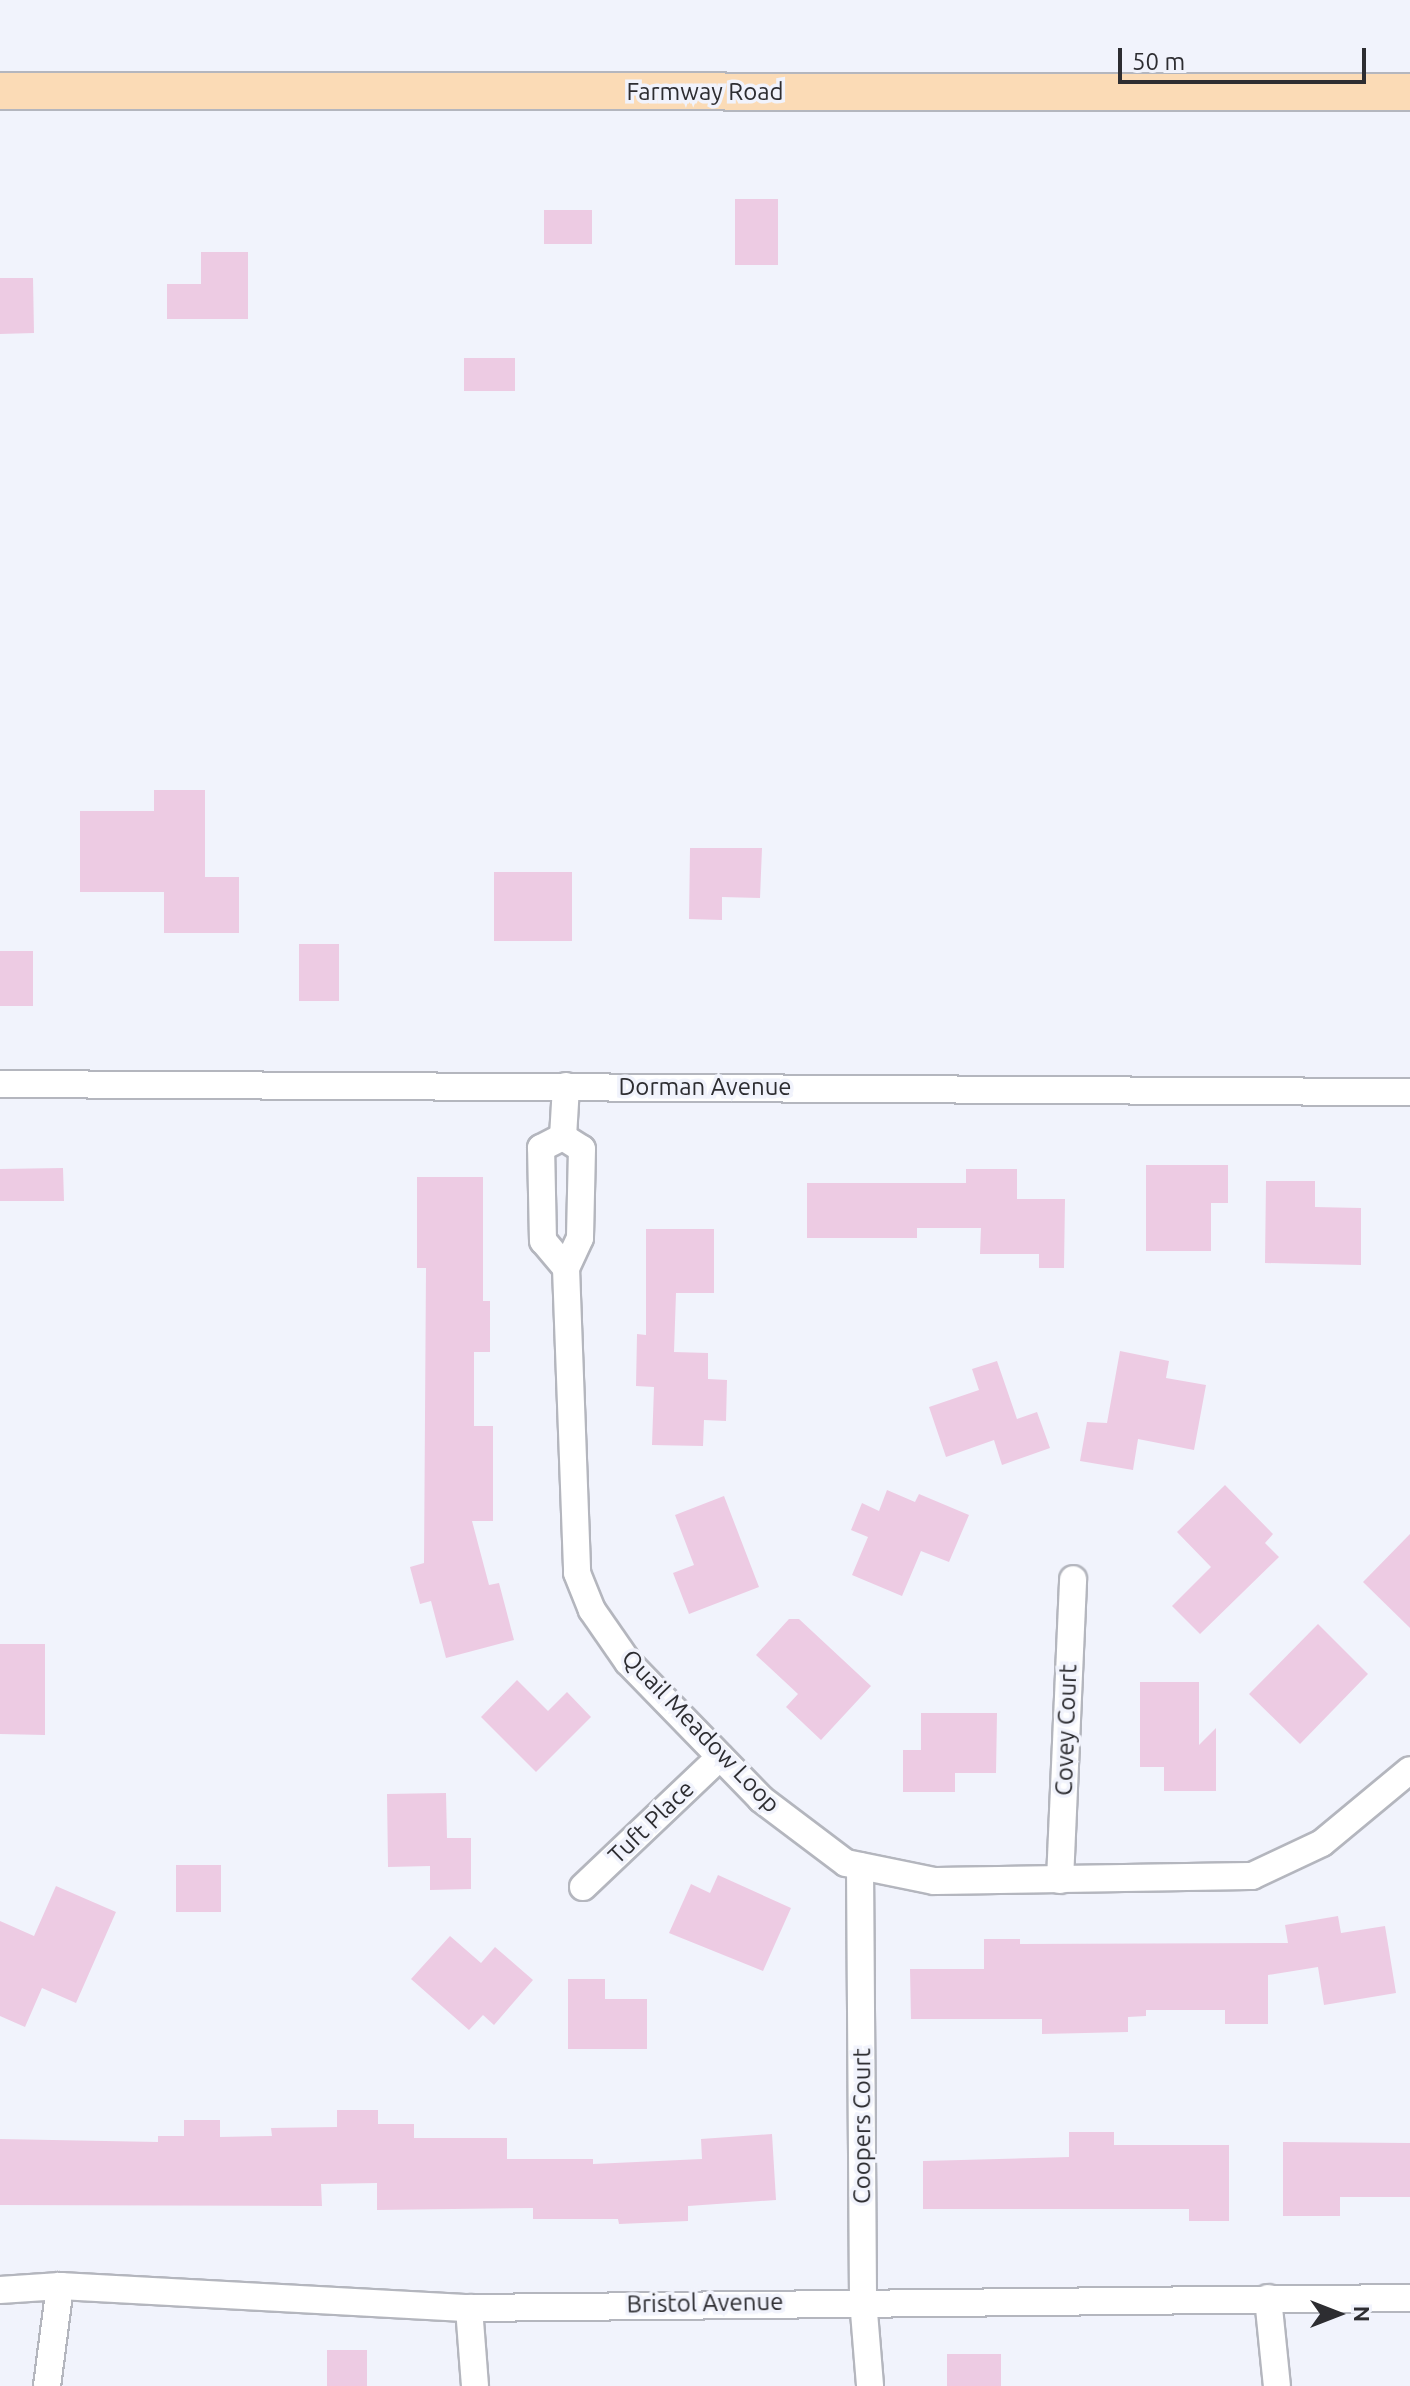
<!DOCTYPE html>
<html>
<head>
<meta charset="utf-8">
<style>
	body { margin:0 }
	#map { position:relative; width:1410px; height:2386px; overflow:hidden; background:#f1f3fc; font-family:Ubuntu,sans-serif }
	div>[style] { position:absolute }
	[style*='--x'] { left:calc(var(--x)*1px); top:calc(var(--y)*1px); width:calc(var(--w)*1px); rotate:calc(var(--a)*1deg) }
	.building>* { inset:0; background:#edcbe3 }
	.roads { filter:drop-shadow(2px 0 #b4b6be) drop-shadow(-2px 0 #b4b6be) drop-shadow(0 2px #b4b6be) drop-shadow(0 -2px #b4b6be) }
	.street>* { height:26px; margin:-13px; padding:0 13px; transform-origin:13px; border-radius:13px; background:#fff }
	.secondary>* { height:36px; margin:-18px; padding:0 18px; transform-origin:18px; border-radius:18px; background:#fbdbb6 }
	span { translate:-50% -50%; white-space:nowrap; text-align:center; line-height:1.15; -webkit-text-stroke:7px #f1f3fc; paint-order:stroke }
	.street-label { font-size:24px; color:#2d2d31 }
	.north { position:absolute; left:1298px; top:2274px; width:80px; height:80px; -webkit-text-stroke:6px #f1f3fc; paint-order:stroke; rotate:90deg; font-size:22px; font-weight:700; line-height:32px; text-align:center; color:#2d2d31 }
	.north::after { content:''; display:block; margin:auto; width:28px; height:36px; background:#2d2d31; clip-path:polygon(50% 0,100% 100%,50% 72%,0 100%) }
	.scale { position:absolute; left:1118px; top:48px; width:248px; height:36px; box-sizing:border-box; border:4px solid #2d2d31; border-top:0; padding-left:10px; font-size:24px; line-height:28px; white-space:nowrap; color:#2d2d31; -webkit-text-stroke:6px #f1f3fc; paint-order:stroke }
</style>
</head>
<body>
<div id="map">
	<div class="building">
		<div style="clip-path:polygon(735px 199px,778px 199px,778px 265px,735px 265px)"></div>
		<div style="clip-path:polygon(544px 210px,592px 210px,592px 244px,544px 244px)"></div>
		<div style="clip-path:polygon(201px 252px,248px 252px,248px 319px,167px 319px,167px 284px,201px 284px)"></div>
		<div style="clip-path:polygon(0 278px,33px 278px,34px 333px,0 334px)"></div>
		<div style="clip-path:polygon(464px 358px,515px 358px,515px 391px,464px 391px)"></div>
		<div style="clip-path:polygon(154px 790px,205px 790px,205px 877px,239px 877px,239px 933px,164px 933px,164px 892px,80px 892px,80px 811px,154px 811px)"></div>
		<div style="clip-path:polygon(690px 848px,762px 848px,760px 898px,722px 897px,722px 920px,689px 919px)"></div>
		<div style="clip-path:polygon(494px 872px,572px 872px,572px 941px,494px 941px)"></div>
		<div style="clip-path:polygon(299px 944px,339px 944px,339px 1001px,299px 1001px)"></div>
		<div style="clip-path:polygon(0 951px,33px 951px,33px 1006px,0 1006px)"></div>
		<div style="clip-path:polygon(1146px 1165px,1228px 1165px,1228px 1203px,1211px 1203px,1211px 1251px,1146px 1251px)"></div>
		<div style="clip-path:polygon(63px 1168px,64px 1201px,0 1201px,0 1169px)"></div>
		<div style="clip-path:polygon(966px 1169px,1017px 1169px,1017px 1199px,1065px 1199px,1064px 1268px,1039px 1268px,1039px 1254px,980px 1254px,981px 1228px,917px 1228px,917px 1238px,807px 1238px,807px 1183px,966px 1183px)"></div>
		<div style="clip-path:polygon(417px 1177px,483px 1177px,483px 1301px,490px 1301px,490px 1352px,474px 1352px,474px 1426px,493px 1426px,493px 1521px,472px 1521px,489px 1585px,499px 1583px,514px 1640px,446px 1658px,431px 1601px,420px 1604px,410px 1567px,424px 1563px,426px 1268px,417px 1268px)"></div>
		<div style="clip-path:polygon(1266px 1181px,1315px 1181px,1315px 1207px,1361px 1208px,1361px 1265px,1265px 1263px)"></div>
		<div style="clip-path:polygon(646px 1229px,714px 1229px,714px 1293px,676px 1293px,674px 1352px,708px 1353px,708px 1379px,727px 1380px,726px 1421px,704px 1420px,703px 1446px,652px 1445px,654px 1387px,636px 1386px,637px 1334px,646px 1335px)"></div>
		<div style="clip-path:polygon(1120px 1351px,1169px 1361px,1166px 1378px,1206px 1385px,1194px 1450px,1138px 1439px,1133px 1470px,1080px 1461px,1087px 1422px,1107px 1423px)"></div>
		<div style="clip-path:polygon(997px 1361px,1017px 1419px,1037px 1412px,1050px 1448px,1002px 1465px,994px 1440px,946px 1457px,929px 1407px,979px 1390px,972px 1369px)"></div>
		<div style="clip-path:polygon(1225px 1485px,1273px 1534px,1265px 1543px,1279px 1557px,1200px 1634px,1172px 1606px,1211px 1567px,1177px 1532px)"></div>
		<div style="clip-path:polygon(887px 1490px,915px 1502px,919px 1494px,969px 1515px,949px 1562px,921px 1551px,902px 1596px,852px 1575px,868px 1537px,851px 1530px,862px 1503px,879px 1511px)"></div>
		<div style="clip-path:polygon(724px 1496px,759px 1587px,689px 1614px,673px 1573px,694px 1565px,675px 1515px)"></div>
		<div style="clip-path:polygon(1410px 1534px,1410px 1628px,1363px 1582px)"></div>
		<div style="clip-path:polygon(789px 1619px,799px 1619px,871px 1686px,821px 1740px,786px 1707px,798px 1694px,756px 1655px)"></div>
		<div style="clip-path:polygon(1318px 1624px,1368px 1674px,1300px 1744px,1249px 1694px)"></div>
		<div style="clip-path:polygon(0 1644px,45px 1644px,45px 1735px,0 1734px)"></div>
		<div style="clip-path:polygon(517px 1680px,548px 1711px,567px 1692px,591px 1717px,536px 1772px,481px 1717px)"></div>
		<div style="clip-path:polygon(1140px 1682px,1199px 1682px,1199px 1745px,1216px 1728px,1216px 1791px,1164px 1791px,1164px 1767px,1140px 1767px)"></div>
		<div style="clip-path:polygon(921px 1713px,997px 1713px,996px 1773px,955px 1773px,955px 1792px,903px 1792px,903px 1750px,921px 1750px)"></div>
		<div style="clip-path:polygon(446px 1793px,447px 1838px,471px 1838px,471px 1889px,430px 1890px,430px 1866px,388px 1867px,387px 1794px)"></div>
		<div style="clip-path:polygon(176px 1865px,221px 1865px,221px 1912px,176px 1912px)"></div>
		<div style="clip-path:polygon(718px 1875px,791px 1908px,763px 1971px,669px 1933px,691px 1884px,710px 1893px)"></div>
		<div style="clip-path:polygon(56px 1886px,116px 1912px,76px 2003px,42px 1988px,25px 2027px,0 2016px,0 1921px,34px 1936px)"></div>
		<div style="clip-path:polygon(1338px 1916px,1341px 1933px,1385px 1926px,1396px 1993px,1324px 2005px,1318px 1967px,1268px 1975px,1268px 2024px,1225px 2024px,1225px 2010px,1146px 2010px,1146px 2016px,1128px 2017px,1128px 2032px,1042px 2034px,1042px 2019px,911px 2019px,910px 1969px,984px 1969px,984px 1939px,1020px 1939px,1020px 1944px,1288px 1943px,1285px 1925px)"></div>
		<div style="clip-path:polygon(450px 1936px,481px 1963px,495px 1947px,533px 1980px,494px 2025px,483px 2015px,469px 2030px,411px 1979px)"></div>
		<div style="clip-path:polygon(568px 1979px,605px 1979px,605px 1999px,647px 1999px,647px 2049px,568px 2049px)"></div>
		<div style="clip-path:polygon(337px 2110px,378px 2110px,378px 2124px,414px 2124px,414px 2138px,507px 2138px,507px 2159px,593px 2159px,593px 2164px,702px 2159px,701px 2139px,772px 2134px,776px 2200px,688px 2206px,688px 2221px,619px 2224px,618px 2219px,533px 2219px,533px 2208px,377px 2210px,377px 2183px,321px 2184px,322px 2206px,0 2205px,0 2139px,158px 2142px,158px 2136px,184px 2136px,184px 2120px,220px 2120px,220px 2137px,272px 2136px,271px 2128px,337px 2127px)"></div>
		<div style="clip-path:polygon(1069px 2132px,1114px 2132px,1114px 2145px,1229px 2145px,1229px 2221px,1189px 2221px,1189px 2209px,923px 2209px,923px 2161px,1069px 2157px)"></div>
		<div style="clip-path:polygon(1283px 2142px,1410px 2143px,1410px 2197px,1340px 2197px,1340px 2216px,1283px 2216px)"></div>
		<div style="clip-path:polygon(327px 2350px,367px 2350px,367px 2386px,327px 2386px)"></div>
		<div style="clip-path:polygon(947px 2354px,1001px 2354px,1001px 2386px,947px 2386px)"></div>
	</div>
	<div class="roads">
		<div class="street">
			<div style="--x:0;--y:1084;--w:1410;--a:0.33"></div>
			<div style="--x:563;--y:1137;--w:22;--a:32"></div>
			<div style="--x:582;--y:1149;--w:89;--a:91.3"></div>
			<div style="--x:580;--y:1238;--w:33;--a:115"></div>
			<div style="--x:566;--y:1268;--w:35;--a:-130"></div>
			<div style="--x:543;--y:1241;--w:93;--a:-91.2"></div>
			<div style="--x:541;--y:1148;--w:25;--a:-27"></div>
			<div style="--x:563;--y:1137;--w:51;--a:-86.6"></div>
			<div style="--x:566;--y:1268;--w:305;--a:87.9"></div>
			<div style="--x:577;--y:1573;--w:40;--a:68"></div>
			<div style="--x:592;--y:1610;--w:63;--a:55.3"></div>
			<div style="--x:628;--y:1662;--w:191;--a:45.8"></div>
			<div style="--x:761;--y:1799;--w:106;--a:37"></div>
			<div style="--x:846;--y:1863;--w:90;--a:11.6"></div>
			<div style="--x:934;--y:1881;--w:318;--a:-0.9"></div>
			<div style="--x:1252;--y:1876;--w:77;--a:-25.2"></div>
			<div style="--x:1322;--y:1843;--w:114;--a:-39.7"></div>
			<div style="--x:860;--y:1866;--w:434;--a:89.6"></div>
			<div style="--x:863;--y:2300;--w:86;--a:85.3"></div>
			<div style="--x:1060;--y:1880;--w:301;--a:-87.5"></div>
			<div style="--x:583;--y:1887;--w:189;--a:-43.5"></div>
			<div style="--x:0;--y:2290;--w:60;--a:-3.8"></div>
			<div style="--x:60;--y:2286;--w:410;--a:3.1"></div>
			<div style="--x:469;--y:2308;--w:941;--a:-0.61"></div>
			<div style="--x:1268;--y:2298;--w:88;--a:84.2"></div>
			<div style="--x:469;--y:2308;--w:78;--a:85.6"></div>
			<div style="--x:47;--y:2386;--w:101;--a:-82.6"></div>
		</div>
		<div class="secondary">
			<div style="--x:0;--y:91;--w:1410;--a:0.04"></div>
		</div>
	</div>
	<div class="street-label">
		<span style="left:705px;top:92px">Farmway Road</span>
		<span style="left:705px;top:1087px">Dorman Avenue</span>
		<span style="left:1066px;top:1730px;rotate:-88deg">Covey Court</span>
		<span style="left:701px;top:1731px;rotate:46deg">Quail Meadow Loop</span>
		<span style="left:651px;top:1822px;rotate:-44deg">Tuft Place</span>
		<span style="left:862px;top:2126px;rotate:-90deg">Coopers Court</span>
		<span style="left:705px;top:2303px;rotate:-1deg">Bristol Avenue</span>
	</div>
	<div class="north">N</div>
	<div class="scale">50 m</div>
</div>
</body>
</html>
